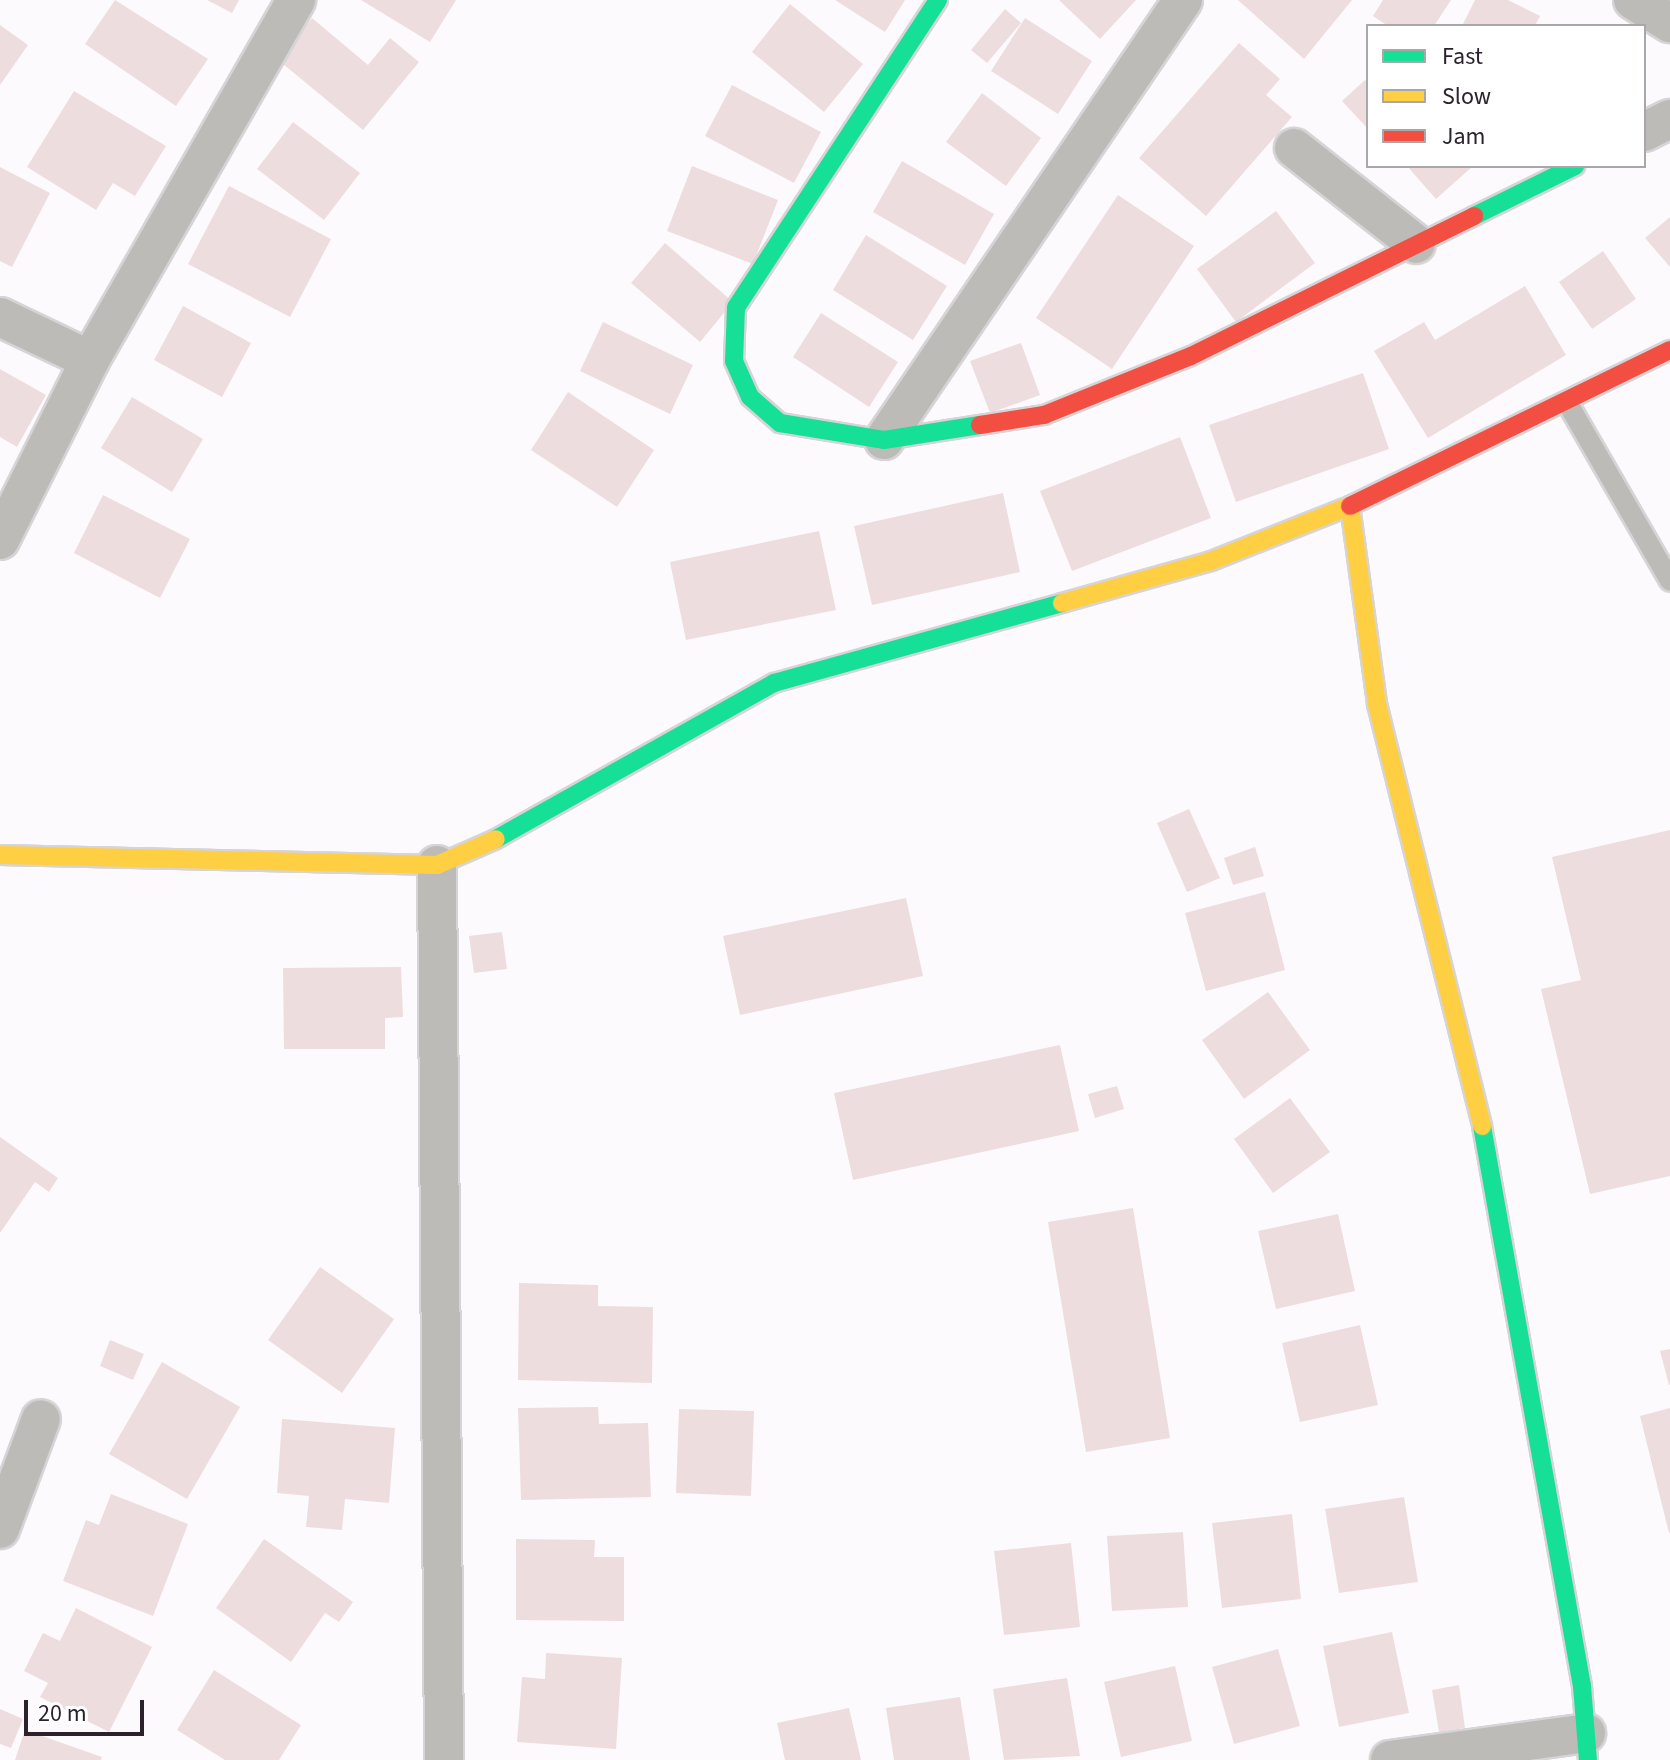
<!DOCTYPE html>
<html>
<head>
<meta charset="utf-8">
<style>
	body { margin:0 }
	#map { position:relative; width:1670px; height:1760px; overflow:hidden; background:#fdfafd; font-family:"Source Sans 3",sans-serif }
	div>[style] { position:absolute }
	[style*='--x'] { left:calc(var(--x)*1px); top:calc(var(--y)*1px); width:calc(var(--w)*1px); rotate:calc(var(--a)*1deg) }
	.building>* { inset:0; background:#eeddde }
	.roads { filter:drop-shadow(2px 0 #d6d4d6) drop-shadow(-2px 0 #d6d4d6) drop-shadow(0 2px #d6d4d6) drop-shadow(0 -2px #d6d4d6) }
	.lane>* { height:20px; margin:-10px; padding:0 10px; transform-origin:10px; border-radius:10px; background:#bdbbb8 }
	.street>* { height:38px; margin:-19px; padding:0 19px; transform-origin:19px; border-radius:19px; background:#bdbbb8 }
	.fast>* { height:18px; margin:-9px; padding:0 9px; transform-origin:9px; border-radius:9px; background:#16e098 }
	.slow>* { height:18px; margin:-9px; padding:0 9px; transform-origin:9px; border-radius:9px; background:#ffcf43 }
	.jam>* { height:18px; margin:-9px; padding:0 9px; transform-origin:9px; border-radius:9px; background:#f24e42 }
	span { translate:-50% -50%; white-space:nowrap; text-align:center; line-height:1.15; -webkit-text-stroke:8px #fff; paint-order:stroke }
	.legend { position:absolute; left:1366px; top:24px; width:280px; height:144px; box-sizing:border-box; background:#fff; border:2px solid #aaa7aa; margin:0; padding:10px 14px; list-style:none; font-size:24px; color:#2b222b }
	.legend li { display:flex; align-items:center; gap:16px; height:40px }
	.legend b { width:40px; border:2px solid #aaa7aa }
	.scale { position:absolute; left:24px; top:1700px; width:120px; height:36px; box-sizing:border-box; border:4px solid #2b222b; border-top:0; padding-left:10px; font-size:24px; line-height:28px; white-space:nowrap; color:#2b222b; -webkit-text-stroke:6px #fff; paint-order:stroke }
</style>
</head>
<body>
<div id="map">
	<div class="building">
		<div style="clip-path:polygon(115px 0,208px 59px,176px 106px,85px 44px)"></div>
		<div style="clip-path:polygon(207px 0,239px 0,232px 13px)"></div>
		<div style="clip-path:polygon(361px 0,456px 0,430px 42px)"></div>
		<div style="clip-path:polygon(835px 0,905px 0,885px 32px)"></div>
		<div style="clip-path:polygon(1059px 0,1136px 0,1100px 39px)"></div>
		<div style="clip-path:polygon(1238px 0,1352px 0,1304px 59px)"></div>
		<div style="clip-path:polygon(1383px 0,1451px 0,1434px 26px,1388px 26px,1373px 16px)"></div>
		<div style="clip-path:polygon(1475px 0,1508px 0,1540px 16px,1535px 26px,1462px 26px)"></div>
		<div style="clip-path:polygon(790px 4px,863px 64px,824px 112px,752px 52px)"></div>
		<div style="clip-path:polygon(1005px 9px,1021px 23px,987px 63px,971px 50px)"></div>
		<div style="clip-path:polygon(312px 18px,368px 65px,390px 38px,419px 62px,363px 130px,277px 59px)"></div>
		<div style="clip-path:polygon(1025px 18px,1092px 61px,1058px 114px,991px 71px)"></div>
		<div style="clip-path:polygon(0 25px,28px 45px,0 85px)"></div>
		<div style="clip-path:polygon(1239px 43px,1280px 79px,1266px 95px,1292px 117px,1206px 216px,1139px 158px)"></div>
		<div style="clip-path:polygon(1365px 80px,1368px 84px,1368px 129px,1342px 101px)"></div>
		<div style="clip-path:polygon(732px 85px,821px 132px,794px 183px,705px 136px)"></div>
		<div style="clip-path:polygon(74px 91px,166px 146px,135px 196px,113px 183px,96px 210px,27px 167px)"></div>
		<div style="clip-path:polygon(982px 93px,1041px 138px,1006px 186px,946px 142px)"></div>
		<div style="clip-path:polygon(293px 122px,360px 173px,324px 220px,257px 169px)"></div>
		<div style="clip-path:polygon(902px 161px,994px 214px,965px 265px,873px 212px)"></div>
		<div style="clip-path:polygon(692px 166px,778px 200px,753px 264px,667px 231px)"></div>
		<div style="clip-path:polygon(1407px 166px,1473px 166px,1436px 199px)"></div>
		<div style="clip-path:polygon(0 167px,50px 193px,12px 267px,0 261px)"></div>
		<div style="clip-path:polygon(229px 186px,331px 239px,290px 317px,188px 264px)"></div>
		<div style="clip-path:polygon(1118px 195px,1194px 246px,1112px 369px,1036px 318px)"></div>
		<div style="clip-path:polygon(1276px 211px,1315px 263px,1236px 322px,1197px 269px)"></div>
		<div style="clip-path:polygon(1670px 217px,1670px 267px,1645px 238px)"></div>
		<div style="clip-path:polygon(866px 235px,947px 286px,913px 340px,833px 290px)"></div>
		<div style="clip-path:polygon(665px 243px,733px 302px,700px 342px,631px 283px)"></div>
		<div style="clip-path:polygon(1603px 251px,1636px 299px,1592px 329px,1559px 282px)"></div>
		<div style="clip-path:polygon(1525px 286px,1566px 355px,1428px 438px,1374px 351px,1424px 322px,1435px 340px)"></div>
		<div style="clip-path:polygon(183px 306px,251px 343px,222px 397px,154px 360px)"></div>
		<div style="clip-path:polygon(821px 313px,898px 362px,869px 407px,793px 357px)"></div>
		<div style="clip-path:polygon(603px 322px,693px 365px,670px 414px,580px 371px)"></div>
		<div style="clip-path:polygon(1021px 343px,1040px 395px,990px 413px,970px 361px)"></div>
		<div style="clip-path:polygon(0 369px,46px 395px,17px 447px,0 437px)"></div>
		<div style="clip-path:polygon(1363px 373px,1389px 449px,1236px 502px,1209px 425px)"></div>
		<div style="clip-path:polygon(568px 392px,654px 450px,617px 507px,531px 450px)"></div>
		<div style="clip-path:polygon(132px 397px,203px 439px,172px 492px,101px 448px)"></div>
		<div style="clip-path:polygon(1180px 437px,1211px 518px,1072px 571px,1040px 491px)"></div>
		<div style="clip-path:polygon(1003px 493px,1020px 572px,872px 605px,854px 526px)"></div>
		<div style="clip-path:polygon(103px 495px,190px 539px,160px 598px,74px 553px)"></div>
		<div style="clip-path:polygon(819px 531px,836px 610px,686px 640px,670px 562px)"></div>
		<div style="clip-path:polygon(1189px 809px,1220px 878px,1187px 892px,1157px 823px)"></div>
		<div style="clip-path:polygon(1670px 830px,1670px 1176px,1590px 1194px,1541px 989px,1581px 980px,1552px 857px)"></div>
		<div style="clip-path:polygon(1255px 847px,1264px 876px,1233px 885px,1224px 858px)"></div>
		<div style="clip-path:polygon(1265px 892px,1285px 970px,1206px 991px,1185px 913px)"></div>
		<div style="clip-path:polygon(906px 898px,923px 976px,740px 1015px,723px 936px)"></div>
		<div style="clip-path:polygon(502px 932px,507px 969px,474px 973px,469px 936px)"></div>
		<div style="clip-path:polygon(401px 967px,403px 1017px,385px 1018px,385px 1049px,284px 1049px,283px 968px)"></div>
		<div style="clip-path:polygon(1268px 992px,1310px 1050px,1244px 1099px,1202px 1040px)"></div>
		<div style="clip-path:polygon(1060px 1045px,1079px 1131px,853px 1180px,834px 1093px)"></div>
		<div style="clip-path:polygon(1117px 1086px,1124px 1109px,1095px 1118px,1088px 1094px)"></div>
		<div style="clip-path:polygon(1290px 1098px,1330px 1152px,1273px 1193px,1234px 1139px)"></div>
		<div style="clip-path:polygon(0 1137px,58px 1178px,49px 1192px,35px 1182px,0 1233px)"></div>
		<div style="clip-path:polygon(1133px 1208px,1170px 1438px,1086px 1452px,1048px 1222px)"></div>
		<div style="clip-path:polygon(1338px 1214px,1355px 1291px,1276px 1309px,1258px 1231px)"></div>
		<div style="clip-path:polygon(320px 1267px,394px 1319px,342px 1393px,268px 1340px)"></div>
		<div style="clip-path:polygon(519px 1283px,598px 1285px,598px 1306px,653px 1307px,652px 1383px,518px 1380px)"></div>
		<div style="clip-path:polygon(1360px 1325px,1378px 1405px,1300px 1422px,1282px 1343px)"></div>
		<div style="clip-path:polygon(110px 1340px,144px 1354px,133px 1380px,100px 1366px)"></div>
		<div style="clip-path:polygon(1670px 1349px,1670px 1385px,1669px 1385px,1660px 1351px)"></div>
		<div style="clip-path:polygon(162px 1362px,240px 1407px,187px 1499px,109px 1454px)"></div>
		<div style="clip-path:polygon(598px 1407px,599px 1424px,648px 1423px,651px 1497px,521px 1500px,518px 1408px)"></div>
		<div style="clip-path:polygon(1670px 1408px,1670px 1533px,1669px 1533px,1640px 1416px)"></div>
		<div style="clip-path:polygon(679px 1409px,754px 1411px,751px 1496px,676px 1493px)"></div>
		<div style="clip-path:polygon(282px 1419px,395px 1428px,389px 1503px,345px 1499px,342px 1530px,306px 1527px,309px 1496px,277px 1493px)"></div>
		<div style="clip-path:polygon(111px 1494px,188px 1524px,153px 1616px,63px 1581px,86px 1520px,99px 1525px)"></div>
		<div style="clip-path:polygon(1404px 1497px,1418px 1582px,1339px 1593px,1325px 1509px)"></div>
		<div style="clip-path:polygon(1292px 1514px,1301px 1599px,1222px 1608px,1212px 1523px)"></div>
		<div style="clip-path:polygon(1183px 1532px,1188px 1607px,1112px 1611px,1107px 1536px)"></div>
		<div style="clip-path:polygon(264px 1539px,353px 1602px,339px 1622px,325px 1613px,291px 1662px,216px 1608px)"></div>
		<div style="clip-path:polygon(516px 1539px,595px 1540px,594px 1557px,624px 1557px,624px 1621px,516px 1620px)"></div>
		<div style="clip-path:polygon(1071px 1543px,1080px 1627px,1004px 1635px,994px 1551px)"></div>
		<div style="clip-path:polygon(76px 1608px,152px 1647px,109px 1732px,40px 1697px,48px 1683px,24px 1671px,43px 1633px,60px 1641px)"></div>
		<div style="clip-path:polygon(1392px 1632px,1409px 1713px,1339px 1727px,1323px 1646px)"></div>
		<div style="clip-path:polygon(1278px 1649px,1300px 1726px,1234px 1744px,1212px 1667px)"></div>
		<div style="clip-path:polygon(546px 1653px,622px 1658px,616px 1749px,517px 1742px,522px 1677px,545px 1679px)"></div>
		<div style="clip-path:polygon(1175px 1666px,1192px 1741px,1121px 1757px,1104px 1682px)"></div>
		<div style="clip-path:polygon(214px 1670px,301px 1725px,279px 1760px,225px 1760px,177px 1730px)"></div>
		<div style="clip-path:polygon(1067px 1678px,1080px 1756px,1004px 1760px,993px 1689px)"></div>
		<div style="clip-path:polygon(1459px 1685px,1465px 1728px,1439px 1732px,1432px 1690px)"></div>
		<div style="clip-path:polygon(960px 1697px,970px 1760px,894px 1760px,886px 1708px)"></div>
		<div style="clip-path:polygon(849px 1708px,861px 1760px,785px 1760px,777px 1723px)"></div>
		<div style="clip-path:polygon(0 1709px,23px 1719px,11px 1748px,0 1744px)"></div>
		<div style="clip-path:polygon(25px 1730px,102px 1757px,101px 1760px,15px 1760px)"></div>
	</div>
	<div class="roads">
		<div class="lane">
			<div style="--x:1568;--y:404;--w:204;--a:60"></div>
		</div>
		<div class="street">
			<div style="--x:1633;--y:0;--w:44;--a:31.9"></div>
			<div style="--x:1644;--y:132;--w:29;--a:-27"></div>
			<div style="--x:1294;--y:148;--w:155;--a:38.2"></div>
			<div style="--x:0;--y:317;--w:100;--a:25.5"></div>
			<div style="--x:884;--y:440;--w:532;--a:-55.8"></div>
			<div style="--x:0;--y:540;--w:201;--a:-63.4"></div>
			<div style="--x:90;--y:360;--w:415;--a:-60.2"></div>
			<div style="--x:437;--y:865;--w:895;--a:89.55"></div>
			<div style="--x:0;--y:1529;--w:117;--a:-69.6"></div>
			<div style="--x:1390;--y:1760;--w:198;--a:-7.8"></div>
		</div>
		<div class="fast">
			<div style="--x:938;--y:0;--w:367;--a:123.3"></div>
			<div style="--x:736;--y:307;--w:54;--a:92.1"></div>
			<div style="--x:734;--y:361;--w:39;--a:66"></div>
			<div style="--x:750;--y:397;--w:40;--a:41"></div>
			<div style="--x:780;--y:423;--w:105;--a:9.3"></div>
			<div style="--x:884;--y:440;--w:97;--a:-8.9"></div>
			<div style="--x:1474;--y:216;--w:113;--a:-26.3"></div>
			<div style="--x:496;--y:839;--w:319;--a:-29.3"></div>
			<div style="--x:774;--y:683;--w:299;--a:-15.5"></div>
			<div style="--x:1482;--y:1126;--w:569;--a:79.88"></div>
			<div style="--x:1582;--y:1686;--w:74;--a:85.4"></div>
		</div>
		<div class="slow">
			<div style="--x:1350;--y:506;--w:200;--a:82.2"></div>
			<div style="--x:1377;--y:704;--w:435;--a:76"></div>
			<div style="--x:1062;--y:603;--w:155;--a:-15.7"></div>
			<div style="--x:1211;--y:561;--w:144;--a:-21.6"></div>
			<div style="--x:0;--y:855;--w:437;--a:1.3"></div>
			<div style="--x:437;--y:865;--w:64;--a:-23.8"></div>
		</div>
		<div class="jam">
			<div style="--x:980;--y:425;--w:65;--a:-8.9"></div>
			<div style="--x:1044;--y:415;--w:158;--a:-21.9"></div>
			<div style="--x:1191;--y:356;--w:316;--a:-26.3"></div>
			<div style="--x:1350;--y:506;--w:356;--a:-26"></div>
		</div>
	</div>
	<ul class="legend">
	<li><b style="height:10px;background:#16e098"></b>Fast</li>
	<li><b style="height:10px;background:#ffcf43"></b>Slow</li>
	<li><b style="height:10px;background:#f24e42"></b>Jam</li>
	</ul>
	<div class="scale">20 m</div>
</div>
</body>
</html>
